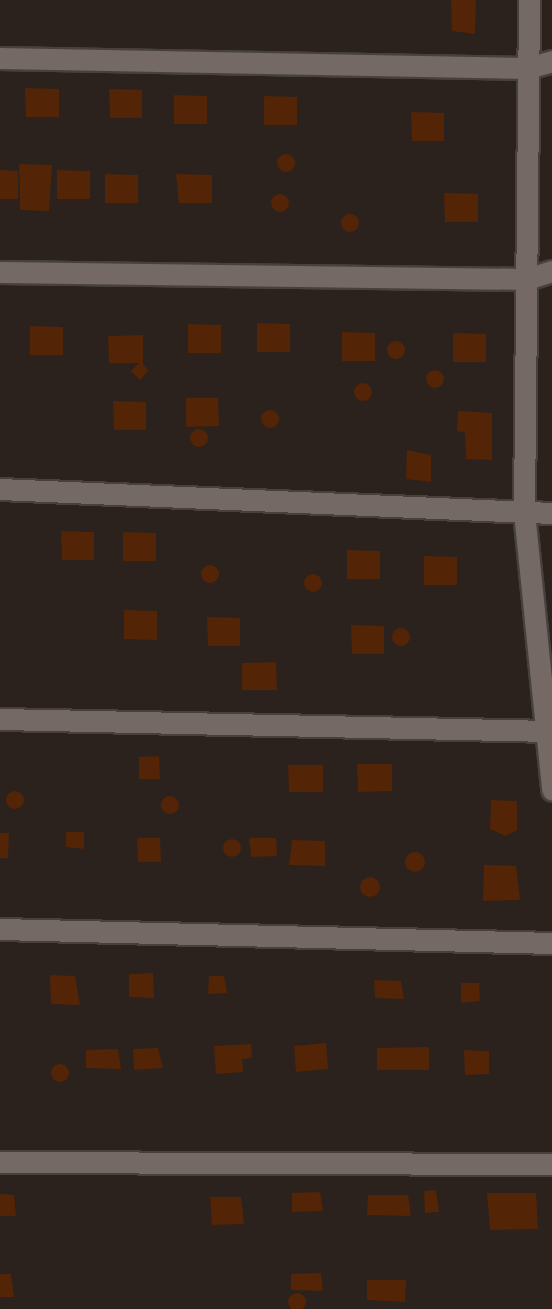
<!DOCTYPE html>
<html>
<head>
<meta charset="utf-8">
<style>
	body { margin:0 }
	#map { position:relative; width:552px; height:1309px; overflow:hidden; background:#2b221d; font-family:Overpass,sans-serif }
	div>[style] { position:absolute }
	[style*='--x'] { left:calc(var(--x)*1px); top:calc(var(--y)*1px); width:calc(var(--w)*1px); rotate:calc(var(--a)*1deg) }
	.building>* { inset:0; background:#532406 }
	.round { border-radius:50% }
	.roads { filter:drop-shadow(2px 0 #47403c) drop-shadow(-2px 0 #47403c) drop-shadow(0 2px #47403c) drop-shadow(0 -2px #47403c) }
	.minor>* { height:21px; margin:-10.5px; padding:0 10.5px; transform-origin:10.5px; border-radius:10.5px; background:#746964 }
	span { translate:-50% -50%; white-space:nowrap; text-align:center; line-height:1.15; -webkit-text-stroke:5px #110c0a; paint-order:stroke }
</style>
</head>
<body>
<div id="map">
	<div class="building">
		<div style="clip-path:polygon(451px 0,476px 0,475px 34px,452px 31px)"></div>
		<div style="clip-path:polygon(25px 88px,59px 89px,59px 117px,26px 117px)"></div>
		<div style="clip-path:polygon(109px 89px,142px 90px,142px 118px,110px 118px)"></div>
		<div style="clip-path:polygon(174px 95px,207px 96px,207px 124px,174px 124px)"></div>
		<div style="clip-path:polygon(264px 96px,297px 97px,297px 125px,264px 125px)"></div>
		<div style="clip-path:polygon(411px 112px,444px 113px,444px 141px,412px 141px)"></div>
		<div class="round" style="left:277px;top:154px;width:18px;height:18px"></div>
		<div style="clip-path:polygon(19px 164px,52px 165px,49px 211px,20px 210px)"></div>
		<div style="clip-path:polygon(0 170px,18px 171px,18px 199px,0 199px)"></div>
		<div style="clip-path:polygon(57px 170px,90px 171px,90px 199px,57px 199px)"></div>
		<div style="clip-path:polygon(105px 174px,138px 175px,138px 203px,105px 203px)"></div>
		<div style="clip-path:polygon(176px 174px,212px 175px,212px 203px,179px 203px)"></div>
		<div style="clip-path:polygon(444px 193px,478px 194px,478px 222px,445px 222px)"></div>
		<div class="round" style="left:271px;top:194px;width:18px;height:18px"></div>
		<div class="round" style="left:341px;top:214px;width:18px;height:18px"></div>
		<div style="clip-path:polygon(257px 323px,290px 324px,290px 352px,257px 352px)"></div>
		<div style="clip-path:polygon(188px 324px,221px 325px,221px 353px,188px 353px)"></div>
		<div style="clip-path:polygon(30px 326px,63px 327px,63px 355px,30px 355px)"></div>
		<div style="clip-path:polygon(342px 332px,375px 333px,375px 361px,342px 361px)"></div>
		<div style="clip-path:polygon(453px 333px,486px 334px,486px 362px,453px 362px)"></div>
		<div style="clip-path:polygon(143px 335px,143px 363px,148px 371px,140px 380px,131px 371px,139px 363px,109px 363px,108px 336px)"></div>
		<div class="round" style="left:387px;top:341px;width:18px;height:18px"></div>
		<div class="round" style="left:426px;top:370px;width:18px;height:18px"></div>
		<div class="round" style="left:354px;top:383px;width:18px;height:18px"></div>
		<div style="clip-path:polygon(186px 398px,218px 398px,219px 426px,186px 427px)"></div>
		<div style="clip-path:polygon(113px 401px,146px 402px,146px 430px,114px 430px)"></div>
		<div class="round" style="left:261px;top:410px;width:18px;height:18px"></div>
		<div style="clip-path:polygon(458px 411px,492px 413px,492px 460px,466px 459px,465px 433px,457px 431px)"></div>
		<div class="round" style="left:190px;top:429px;width:18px;height:18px"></div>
		<div style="clip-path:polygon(407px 450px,431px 455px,431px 482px,406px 479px)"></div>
		<div style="clip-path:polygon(61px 531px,94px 532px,94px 560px,62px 560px)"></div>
		<div style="clip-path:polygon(123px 532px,156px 533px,156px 561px,123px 561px)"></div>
		<div style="clip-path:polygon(347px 550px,380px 551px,380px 579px,347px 579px)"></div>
		<div style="clip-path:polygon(424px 556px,457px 557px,457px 585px,424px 585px)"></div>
		<div class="round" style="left:201px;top:565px;width:18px;height:18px"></div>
		<div class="round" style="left:304px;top:574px;width:18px;height:18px"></div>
		<div style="clip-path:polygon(124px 610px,157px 611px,157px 640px,124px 639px)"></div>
		<div style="clip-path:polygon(207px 617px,240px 618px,240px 646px,208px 646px)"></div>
		<div style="clip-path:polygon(351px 625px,384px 626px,384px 654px,352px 654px)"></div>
		<div class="round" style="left:392px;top:628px;width:18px;height:18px"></div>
		<div style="clip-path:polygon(276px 662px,277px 690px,242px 690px,242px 663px)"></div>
		<div style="clip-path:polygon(159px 756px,160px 779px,139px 779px,139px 757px)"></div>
		<div style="clip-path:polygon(357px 764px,392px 764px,392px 791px,358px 792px)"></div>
		<div style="clip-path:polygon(288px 765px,323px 765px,323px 792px,289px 792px)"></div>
		<div class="round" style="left:6px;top:791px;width:18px;height:18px"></div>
		<div class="round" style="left:161px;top:796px;width:18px;height:18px"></div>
		<div style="clip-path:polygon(491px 800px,517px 801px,517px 830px,505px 836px,490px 829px)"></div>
		<div style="clip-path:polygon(66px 832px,84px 832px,84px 849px,66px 847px)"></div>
		<div style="clip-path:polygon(0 833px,9px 833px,8px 858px,0 858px)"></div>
		<div style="clip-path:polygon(137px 838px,160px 838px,161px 862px,138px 862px)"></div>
		<div style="clip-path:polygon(249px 838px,276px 838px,277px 856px,251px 857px)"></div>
		<div class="round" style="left:223px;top:839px;width:18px;height:18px"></div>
		<div style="clip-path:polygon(292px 840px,325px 841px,325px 866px,289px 865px)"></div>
		<div class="round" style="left:405px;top:852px;width:20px;height:20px"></div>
		<div style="clip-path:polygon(484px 865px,516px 866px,520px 900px,483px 901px)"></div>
		<div class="round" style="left:360px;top:877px;width:20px;height:20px"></div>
		<div style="clip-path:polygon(153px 973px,154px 998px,129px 997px,129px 974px)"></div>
		<div style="clip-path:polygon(50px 975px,75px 976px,80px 1005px,51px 1004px)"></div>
		<div style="clip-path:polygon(209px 976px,224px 976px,227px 993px,208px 994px)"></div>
		<div style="clip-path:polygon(374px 980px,401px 981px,404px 999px,375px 998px)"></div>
		<div style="clip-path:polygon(461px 983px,479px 983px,480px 1001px,461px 1003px)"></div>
		<div style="clip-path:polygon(326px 1043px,328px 1069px,296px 1072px,294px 1046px)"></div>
		<div style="clip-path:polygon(251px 1044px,252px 1058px,242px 1059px,243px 1072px,216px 1074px,214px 1046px)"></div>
		<div style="clip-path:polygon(429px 1047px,429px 1070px,377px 1070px,377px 1048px)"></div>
		<div style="clip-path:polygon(158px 1048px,163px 1068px,134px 1070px,133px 1049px)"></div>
		<div style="clip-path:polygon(118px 1049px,121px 1069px,86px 1068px,86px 1050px)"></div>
		<div style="clip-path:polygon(464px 1050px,489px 1051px,489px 1074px,465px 1075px)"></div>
		<div class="round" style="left:51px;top:1064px;width:18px;height:18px"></div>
		<div style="clip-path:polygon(436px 1190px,439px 1212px,425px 1213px,424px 1191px)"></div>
		<div style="clip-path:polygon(320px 1192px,323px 1211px,292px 1212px,292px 1193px)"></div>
		<div style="clip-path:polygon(487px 1193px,536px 1193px,538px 1229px,490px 1230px)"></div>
		<div style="clip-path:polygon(0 1194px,14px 1195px,16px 1216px,0 1216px)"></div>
		<div style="clip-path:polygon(368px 1195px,408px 1195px,411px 1216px,367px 1215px)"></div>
		<div style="clip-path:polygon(210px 1197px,241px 1197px,244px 1224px,212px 1225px)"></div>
		<div style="clip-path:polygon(321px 1273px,323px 1291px,291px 1290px,291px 1274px)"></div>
		<div style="clip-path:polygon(0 1274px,11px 1274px,14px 1297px,0 1297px)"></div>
		<div style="clip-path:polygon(367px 1280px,406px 1280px,405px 1302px,367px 1300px)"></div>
		<div class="round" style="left:288px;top:1293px;width:18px;height:18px"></div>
	</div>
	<div class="roads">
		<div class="minor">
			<div style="--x:529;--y:0;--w:512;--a:90.56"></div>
			<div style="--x:524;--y:512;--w:279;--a:84.2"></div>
			<div style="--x:0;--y:58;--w:528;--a:1.09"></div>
			<div style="--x:528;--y:68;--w:25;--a:-16"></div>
			<div style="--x:0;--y:272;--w:527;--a:0.76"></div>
			<div style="--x:527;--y:279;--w:26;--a:-18"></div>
			<div style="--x:0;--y:489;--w:553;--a:2.49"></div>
			<div style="--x:0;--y:719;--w:552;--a:1.25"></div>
			<div style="--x:0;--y:929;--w:552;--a:1.45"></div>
			<div style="--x:0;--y:1162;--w:552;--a:0.21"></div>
		</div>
	</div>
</div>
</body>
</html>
